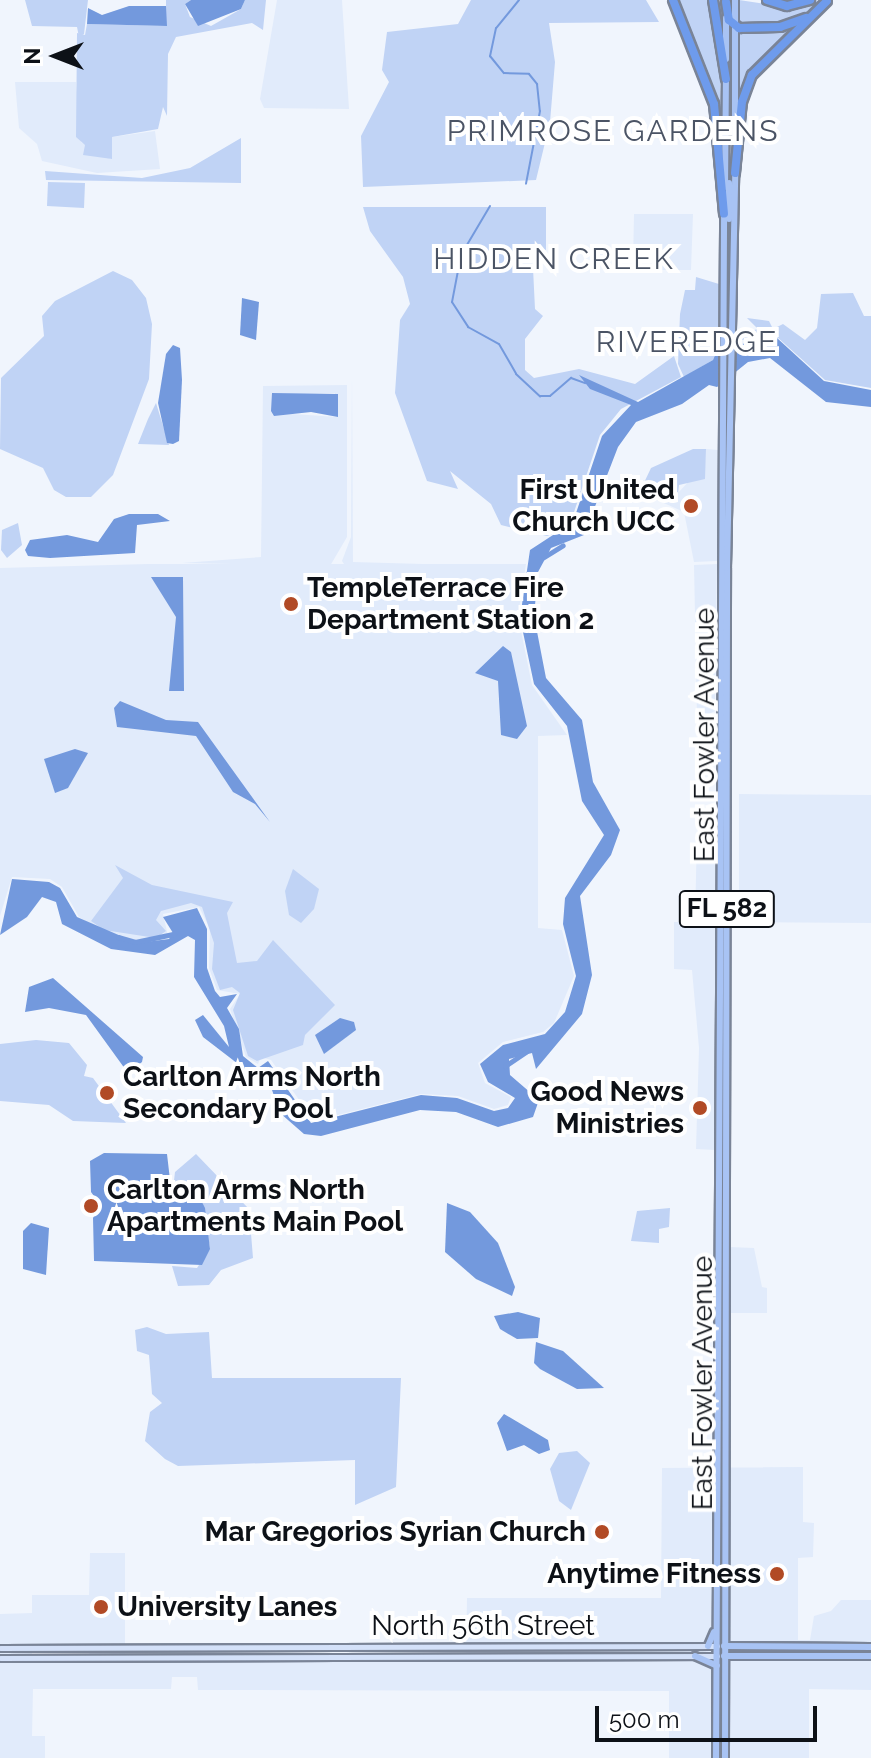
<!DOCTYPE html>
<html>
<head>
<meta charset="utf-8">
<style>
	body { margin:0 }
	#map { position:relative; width:871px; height:1758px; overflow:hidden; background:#f0f5fd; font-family:Raleway,sans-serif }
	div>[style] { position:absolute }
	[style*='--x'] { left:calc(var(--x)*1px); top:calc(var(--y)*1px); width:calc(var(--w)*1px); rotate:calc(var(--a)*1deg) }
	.built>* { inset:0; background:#e1ebfb }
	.green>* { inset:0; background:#c0d3f5 }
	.water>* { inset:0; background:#7399dd }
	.stream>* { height:2px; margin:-1px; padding:0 1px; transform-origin:1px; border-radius:1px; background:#7399dd }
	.river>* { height:5px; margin:-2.5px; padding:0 2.5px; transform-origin:2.5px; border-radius:2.5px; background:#7399dd }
	.roads { filter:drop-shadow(2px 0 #7a8497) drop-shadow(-2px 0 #7a8497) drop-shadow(0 2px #7a8497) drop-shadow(0 -2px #7a8497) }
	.secondary>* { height:5px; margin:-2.5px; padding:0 2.5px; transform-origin:2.5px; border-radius:2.5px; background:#d4e1f9 }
	.primary>* { height:6px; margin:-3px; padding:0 3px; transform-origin:3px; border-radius:3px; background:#a8c3f4 }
	.motorway>* { height:8px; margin:-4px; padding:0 4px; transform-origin:4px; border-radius:4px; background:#6e9bec }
	.dots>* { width:22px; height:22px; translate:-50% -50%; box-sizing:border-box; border:4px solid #fff; border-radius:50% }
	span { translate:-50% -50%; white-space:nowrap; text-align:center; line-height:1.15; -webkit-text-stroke:8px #fff; paint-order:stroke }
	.shield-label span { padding:2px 6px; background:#fff; border:2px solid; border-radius:6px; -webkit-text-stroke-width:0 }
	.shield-label { font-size:26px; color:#0d1117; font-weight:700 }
	.poi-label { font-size:28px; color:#0d1117; font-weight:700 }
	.right { translate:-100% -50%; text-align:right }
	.left { translate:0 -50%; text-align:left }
	.street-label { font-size:28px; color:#0d1117 }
	.neighbourhood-label { font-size:30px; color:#4b5465; letter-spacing:2px }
	.north { position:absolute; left:16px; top:16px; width:80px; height:80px; -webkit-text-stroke:6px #fff; paint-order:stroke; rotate:270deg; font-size:22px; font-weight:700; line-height:32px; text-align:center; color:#0d1117 }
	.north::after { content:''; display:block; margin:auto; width:28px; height:36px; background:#0d1117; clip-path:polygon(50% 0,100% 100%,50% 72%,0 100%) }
	.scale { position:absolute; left:595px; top:1706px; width:222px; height:36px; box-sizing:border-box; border:4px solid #0d1117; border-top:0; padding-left:10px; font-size:24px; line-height:28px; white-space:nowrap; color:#0d1117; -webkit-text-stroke:6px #fff; paint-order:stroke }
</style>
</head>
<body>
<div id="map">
	<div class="built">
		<div style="clip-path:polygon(277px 0,342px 0,349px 109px,264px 108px,260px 99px)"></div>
		<div style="clip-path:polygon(15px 82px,76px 82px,81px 142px,111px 159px,112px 137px,155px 131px,160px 169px,97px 173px,42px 161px,37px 144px,19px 128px)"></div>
		<div style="clip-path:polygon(634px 214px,693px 214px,691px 270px,650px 270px,650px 263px,633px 264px)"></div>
		<div style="clip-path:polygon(352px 375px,353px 562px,423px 564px,344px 564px,342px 561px,351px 537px)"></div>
		<div style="clip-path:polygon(evenodd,347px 385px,347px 537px,330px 566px,182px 563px,261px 557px,263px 386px,347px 385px,335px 393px,338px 417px,278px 413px,305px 394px,335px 393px)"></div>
		<div style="clip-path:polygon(706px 449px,718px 450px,717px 561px,694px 562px,684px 512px,657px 500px,677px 494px,705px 464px)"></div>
		<div style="clip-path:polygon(148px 564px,526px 564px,518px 616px,532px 685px,567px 735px,538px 736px,538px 928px,562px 930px,574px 976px,554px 1023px,543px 1032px,503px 1042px,478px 1063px,485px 1083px,511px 1097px,508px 1105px,494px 1109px,458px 1096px,421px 1094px,314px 1121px,271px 1060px,261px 1057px,258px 1064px,246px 1057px,230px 1009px,240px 994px,217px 990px,209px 968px,210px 929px,199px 907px,163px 914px,168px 936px,139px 941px,106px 934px,79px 917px,62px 887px,50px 879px,12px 877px,0 916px,0 568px)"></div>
		<div style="clip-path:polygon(717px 564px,715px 711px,697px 720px,694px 565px)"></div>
		<div style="clip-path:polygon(715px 715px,714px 760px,711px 760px,702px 755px,697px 723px)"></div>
		<div style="clip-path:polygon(739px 794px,871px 795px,871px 923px,739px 922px)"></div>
		<div style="clip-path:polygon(697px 831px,715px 831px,715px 1150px,696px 1149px,699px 1048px,692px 970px,674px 969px,674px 922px,695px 922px)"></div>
		<div style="clip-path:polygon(729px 1247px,754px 1248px,762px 1287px,767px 1288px,767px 1313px,731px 1313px)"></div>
		<div style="clip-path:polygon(evenodd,803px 1467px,803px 1522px,814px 1523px,813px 1557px,798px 1558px,798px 1640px,810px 1640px,814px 1616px,831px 1611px,841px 1600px,871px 1600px,871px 1690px,809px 1689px,809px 1758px,669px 1758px,669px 1691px,198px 1690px,197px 1677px,172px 1677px,171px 1689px,33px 1689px,32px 1736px,45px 1736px,45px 1758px,0 1758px,0 1614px,32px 1613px,32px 1595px,89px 1595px,90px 1553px,125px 1553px,125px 1659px,466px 1657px,467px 1598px,661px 1598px,662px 1468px,803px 1467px,809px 1642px,847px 1643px,847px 1658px,809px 1660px,809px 1642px,803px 1467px,32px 1647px,89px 1647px,89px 1660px,32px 1660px,32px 1647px)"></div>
	</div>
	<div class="green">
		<div style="clip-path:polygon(25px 0,88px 0,84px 34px,79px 37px,77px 27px,32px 26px)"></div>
		<div style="clip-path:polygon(166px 0,191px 0,185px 4px,190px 17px,211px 26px,241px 9px,245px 0,266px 0,263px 30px,252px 23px,176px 37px,168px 54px,167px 116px,163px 107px,158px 129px,112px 137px,112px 159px,83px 155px,85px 145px,76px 137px,77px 33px,85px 35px,87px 24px,166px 26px)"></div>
		<div style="clip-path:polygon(471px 0,646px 0,659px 22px,549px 23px,555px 62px,550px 122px,536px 180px,363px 187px,361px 136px,389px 82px,382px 70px,387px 32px,458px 24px)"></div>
		<div style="clip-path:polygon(675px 0,712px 0,720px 36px,721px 125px)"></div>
		<div style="clip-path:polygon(739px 0,773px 5px,824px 0,787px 25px,739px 26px)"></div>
		<div style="clip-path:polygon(802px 22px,759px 64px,739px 104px,739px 31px)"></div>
		<div style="clip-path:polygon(241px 138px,241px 183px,46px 180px,45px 171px,142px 178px,190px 168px)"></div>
		<div style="clip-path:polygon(48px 182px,85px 183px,84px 208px,47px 206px)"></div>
		<div style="clip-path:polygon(363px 207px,546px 207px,546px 250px,536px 247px,533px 268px,535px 309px,543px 316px,525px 339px,525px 370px,534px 378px,579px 369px,635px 384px,674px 356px,681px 377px,621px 409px,600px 435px,571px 521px,558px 532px,547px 536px,501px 525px,491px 504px,450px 471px,458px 489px,427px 481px,395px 393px,400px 320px,410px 304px,403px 277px,370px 231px)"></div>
		<div style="clip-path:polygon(113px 271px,132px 280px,146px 298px,152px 324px,149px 379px,113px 475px,91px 497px,66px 497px,54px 490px,43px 468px,0 449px,1px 378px,44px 336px,42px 316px,55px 301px)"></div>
		<div style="clip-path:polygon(696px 277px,719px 284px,718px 348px,713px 360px,684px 377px,678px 364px,680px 314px,685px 290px,695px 290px)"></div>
		<div style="clip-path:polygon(853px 293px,864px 316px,871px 316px,871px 388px,825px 380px,777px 337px,740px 340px,740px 334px,758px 329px,747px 318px,769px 321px,773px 329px,783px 324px,805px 340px,817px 328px,821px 294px)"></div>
		<div style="clip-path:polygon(156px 403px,169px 445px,138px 444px,148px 419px)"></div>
		<div style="clip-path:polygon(693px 449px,706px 449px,705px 479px,679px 485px,678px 494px,661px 500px,646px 496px,641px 489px,651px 468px)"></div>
		<div style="clip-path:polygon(18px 523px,22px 545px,7px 558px,1px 550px,2px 530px)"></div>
		<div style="clip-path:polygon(115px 865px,152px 885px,233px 902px,227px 913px,237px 963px,257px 961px,273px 940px,335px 1005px,305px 1035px,303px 1045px,257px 1061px,248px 1056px,233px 1010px,240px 993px,232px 987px,220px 990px,212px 969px,214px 943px,202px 907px,191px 903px,161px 911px,156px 920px,166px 931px,156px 938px,104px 930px,91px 921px,123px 878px)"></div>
		<div style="clip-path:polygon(293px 869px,319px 889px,314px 909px,301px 923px,289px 915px,285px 891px)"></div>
		<div style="clip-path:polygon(36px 1040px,69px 1043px,87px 1065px,84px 1076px,93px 1078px,126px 1123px,73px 1121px,49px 1105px,0 1101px,0 1044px)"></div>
		<div style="clip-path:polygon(196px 1154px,249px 1209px,253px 1258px,221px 1270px,209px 1285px,178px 1286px,172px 1266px,197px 1268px,210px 1248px,202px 1201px,172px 1197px,175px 1172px)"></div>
		<div style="clip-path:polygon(670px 1208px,669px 1227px,659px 1229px,659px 1243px,631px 1241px,637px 1211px)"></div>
		<div style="clip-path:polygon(147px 1327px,166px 1334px,209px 1332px,212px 1378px,401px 1378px,396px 1487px,355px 1505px,355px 1460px,178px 1466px,165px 1459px,145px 1441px,150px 1412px,162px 1403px,152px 1394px,149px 1355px,137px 1351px,135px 1330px)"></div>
		<div style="clip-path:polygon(577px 1451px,590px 1463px,571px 1510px,559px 1501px,550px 1469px,559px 1453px)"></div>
	</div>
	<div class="water">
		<div style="clip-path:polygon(191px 0,245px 0,241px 9px,198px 26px,185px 4px)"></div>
		<div style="clip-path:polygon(129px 6px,166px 6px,167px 26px,87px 24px,88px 8px,102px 15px)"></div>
		<div style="clip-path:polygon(242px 298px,259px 302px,256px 340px,240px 335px)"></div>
		<div style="clip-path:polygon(777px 338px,824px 381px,871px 390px,871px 407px,826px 402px,770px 358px,748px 362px,717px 387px,709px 385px,682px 404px,636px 422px,618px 447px,584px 535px,551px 548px,538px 572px,534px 616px,546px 678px,582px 720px,593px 782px,620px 830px,611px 855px,580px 896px,592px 975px,582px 1014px,536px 1069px,532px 1053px,509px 1059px,510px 1075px,539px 1100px,533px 1117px,498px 1127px,456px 1112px,420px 1110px,321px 1136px,304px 1134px,280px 1113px,272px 1090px,203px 1037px,195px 1020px,203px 1015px,229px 1047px,224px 1026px,194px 977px,195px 940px,188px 936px,155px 955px,111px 949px,62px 924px,56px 902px,42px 897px,27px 917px,0 935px,12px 879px,49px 882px,60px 888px,77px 917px,137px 943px,169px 939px,173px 933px,163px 917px,197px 908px,207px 929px,207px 968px,215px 991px,220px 997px,237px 994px,227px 1008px,239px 1029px,243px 1056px,258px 1068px,268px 1061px,311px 1123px,421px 1095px,457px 1098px,494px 1111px,508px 1108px,515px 1098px,488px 1082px,480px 1064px,503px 1045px,545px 1034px,565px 1012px,576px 976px,563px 924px,565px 898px,604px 835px,582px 801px,567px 726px,534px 684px,520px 618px,530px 550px,573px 522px,602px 436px,631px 405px,590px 389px,579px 375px,638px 402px,713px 360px,718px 348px)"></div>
		<div style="clip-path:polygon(173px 345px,180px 348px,182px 380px,179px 441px,173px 444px,167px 443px,158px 403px,166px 354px)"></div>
		<div style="clip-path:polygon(338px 394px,338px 417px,311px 412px,274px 416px,271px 411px,272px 393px)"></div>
		<div style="clip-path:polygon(129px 514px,158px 514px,170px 521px,137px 525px,135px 553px,50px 558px,28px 556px,25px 550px,30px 540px,67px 535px,98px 542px,114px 519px)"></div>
		<div style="clip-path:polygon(151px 577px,183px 577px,184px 691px,169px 691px,176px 617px)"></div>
		<div style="clip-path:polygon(503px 646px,511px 652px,527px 726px,517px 739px,501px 735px,498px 681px,475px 673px)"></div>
		<div style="clip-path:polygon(120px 701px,166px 720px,198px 722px,270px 822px,255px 804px,233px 792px,196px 736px,117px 727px,114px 708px)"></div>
		<div style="clip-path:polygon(75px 749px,88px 753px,68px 788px,55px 793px,44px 759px)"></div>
		<div style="clip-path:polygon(53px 978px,143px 1057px,142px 1062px,128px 1073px,86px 1015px,49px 1008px,25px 1012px,29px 987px)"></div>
		<div style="clip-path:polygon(340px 1018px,354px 1022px,356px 1030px,324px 1054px,315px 1035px)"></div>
		<div style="clip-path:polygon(104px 1153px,167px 1154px,172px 1197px,202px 1202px,205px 1208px,210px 1249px,202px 1265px,94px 1261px,93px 1218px,100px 1204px,91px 1192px,90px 1161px)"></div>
		<div style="clip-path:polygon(447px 1203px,470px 1212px,498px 1243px,515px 1287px,512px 1296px,476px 1279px,445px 1252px)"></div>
		<div style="clip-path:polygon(31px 1223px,49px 1228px,46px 1275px,23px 1269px,23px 1231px)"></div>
		<div style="clip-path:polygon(518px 1312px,540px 1318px,538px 1338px,517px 1339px,500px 1329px,494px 1316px)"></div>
		<div style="clip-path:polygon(536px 1342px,563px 1351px,604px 1388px,577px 1389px,540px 1369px,534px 1363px)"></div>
		<div style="clip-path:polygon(504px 1414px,548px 1440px,550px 1450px,539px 1454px,524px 1445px,507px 1451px,497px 1423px)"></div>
	</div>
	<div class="stream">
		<div style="--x:519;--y:0;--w:36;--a:129"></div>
		<div style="--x:496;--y:28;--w:29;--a:102"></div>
		<div style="--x:490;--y:56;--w:22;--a:51"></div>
		<div style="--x:504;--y:73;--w:25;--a:2"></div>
		<div style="--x:529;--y:74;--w:13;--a:51"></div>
		<div style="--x:537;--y:84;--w:27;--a:84"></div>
		<div style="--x:540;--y:111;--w:74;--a:100.9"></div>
		<div style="--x:490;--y:206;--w:57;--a:120.6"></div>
		<div style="--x:461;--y:255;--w:48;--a:100.8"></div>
		<div style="--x:452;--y:302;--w:30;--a:57"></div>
		<div style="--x:468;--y:327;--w:35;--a:29"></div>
		<div style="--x:499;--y:344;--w:34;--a:60"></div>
		<div style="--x:516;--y:374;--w:33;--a:43"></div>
		<div style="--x:540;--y:396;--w:10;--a:0"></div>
		<div style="--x:550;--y:396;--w:28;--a:-41"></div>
		<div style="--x:571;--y:378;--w:15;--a:20"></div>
	</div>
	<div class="river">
		<div style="--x:544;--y:557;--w:22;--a:-32"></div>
		<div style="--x:118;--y:937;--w:18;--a:16"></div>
		<div style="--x:135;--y:942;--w:40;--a:-12"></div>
		<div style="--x:505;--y:1066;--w:25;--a:-34"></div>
	</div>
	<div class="roads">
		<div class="secondary">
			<div style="--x:0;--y:1648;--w:717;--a:-0.16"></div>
			<div style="--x:0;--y:1658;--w:717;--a:-0.16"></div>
		</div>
		<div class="primary">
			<div style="--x:735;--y:0;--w:139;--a:90"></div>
			<div style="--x:726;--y:59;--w:41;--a:-90"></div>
			<div style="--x:725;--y:187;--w:109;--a:-89.5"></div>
			<div style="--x:729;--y:219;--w:36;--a:-90"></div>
			<div style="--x:708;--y:1646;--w:15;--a:-67"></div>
			<div style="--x:724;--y:1646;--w:147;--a:0.4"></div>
			<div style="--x:695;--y:1656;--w:24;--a:24"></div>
			<div style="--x:724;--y:1656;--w:147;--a:0"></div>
			<div style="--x:716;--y:1758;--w:1548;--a:-89.7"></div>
			<div style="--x:725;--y:1758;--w:1190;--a:-89.9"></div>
			<div style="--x:727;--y:568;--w:398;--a:-88.8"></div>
		</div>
		<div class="motorway">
			<div style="--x:673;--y:0;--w:112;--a:68.5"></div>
			<div style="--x:714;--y:104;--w:110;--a:84.8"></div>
			<div style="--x:713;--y:0;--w:80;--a:80.7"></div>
			<div style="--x:767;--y:0;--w:21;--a:17"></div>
			<div style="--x:787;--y:6;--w:24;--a:-15"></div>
			<div style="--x:726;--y:2;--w:18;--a:81"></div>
			<div style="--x:729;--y:20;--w:13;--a:39"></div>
			<div style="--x:739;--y:28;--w:41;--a:-1.4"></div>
			<div style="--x:780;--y:27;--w:28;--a:-19"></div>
			<div style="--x:735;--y:173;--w:71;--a:-84.4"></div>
			<div style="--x:742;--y:102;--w:29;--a:-70"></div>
			<div style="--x:752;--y:75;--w:105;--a:-44.6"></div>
		</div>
	</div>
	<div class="dots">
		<div style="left:691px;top:506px;background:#b14a25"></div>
		<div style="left:291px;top:604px;background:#b14a25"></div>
		<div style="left:107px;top:1093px;background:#b14a25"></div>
		<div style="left:700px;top:1108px;background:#b14a25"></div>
		<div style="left:91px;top:1206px;background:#b14a25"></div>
		<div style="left:602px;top:1532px;background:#b14a25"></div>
		<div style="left:777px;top:1574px;background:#b14a25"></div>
		<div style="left:101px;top:1607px;background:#b14a25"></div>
	</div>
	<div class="shield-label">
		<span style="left:727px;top:909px">FL 582</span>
	</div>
	<div class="poi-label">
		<span class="right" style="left:675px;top:506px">First United<br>Church UCC</span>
		<span class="left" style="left:307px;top:604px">TempleTerrace Fire<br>Department Station 2</span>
		<span class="left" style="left:123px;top:1093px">Carlton Arms North<br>Secondary Pool</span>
		<span class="right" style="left:684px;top:1108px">Good News<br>Ministries</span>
		<span class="left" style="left:107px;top:1206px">Carlton Arms North<br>Apartments Main Pool</span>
		<span class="right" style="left:586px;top:1532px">Mar Gregorios Syrian Church</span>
		<span class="right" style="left:761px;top:1574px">Anytime Fitness</span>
		<span class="left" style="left:117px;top:1607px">University Lanes</span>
	</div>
	<div class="street-label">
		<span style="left:705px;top:735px;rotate:-90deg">East Fowler Avenue</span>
		<span style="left:703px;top:1383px;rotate:-90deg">East Fowler Avenue</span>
		<span style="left:483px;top:1626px">North 56th Street</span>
	</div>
	<div class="neighbourhood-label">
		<span style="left:613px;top:131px">PRIMROSE GARDENS</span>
		<span style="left:554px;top:259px">HIDDEN CREEK</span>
		<span style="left:687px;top:342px">RIVEREDGE</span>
	</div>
	<div class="north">N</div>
	<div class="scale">500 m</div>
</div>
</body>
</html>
